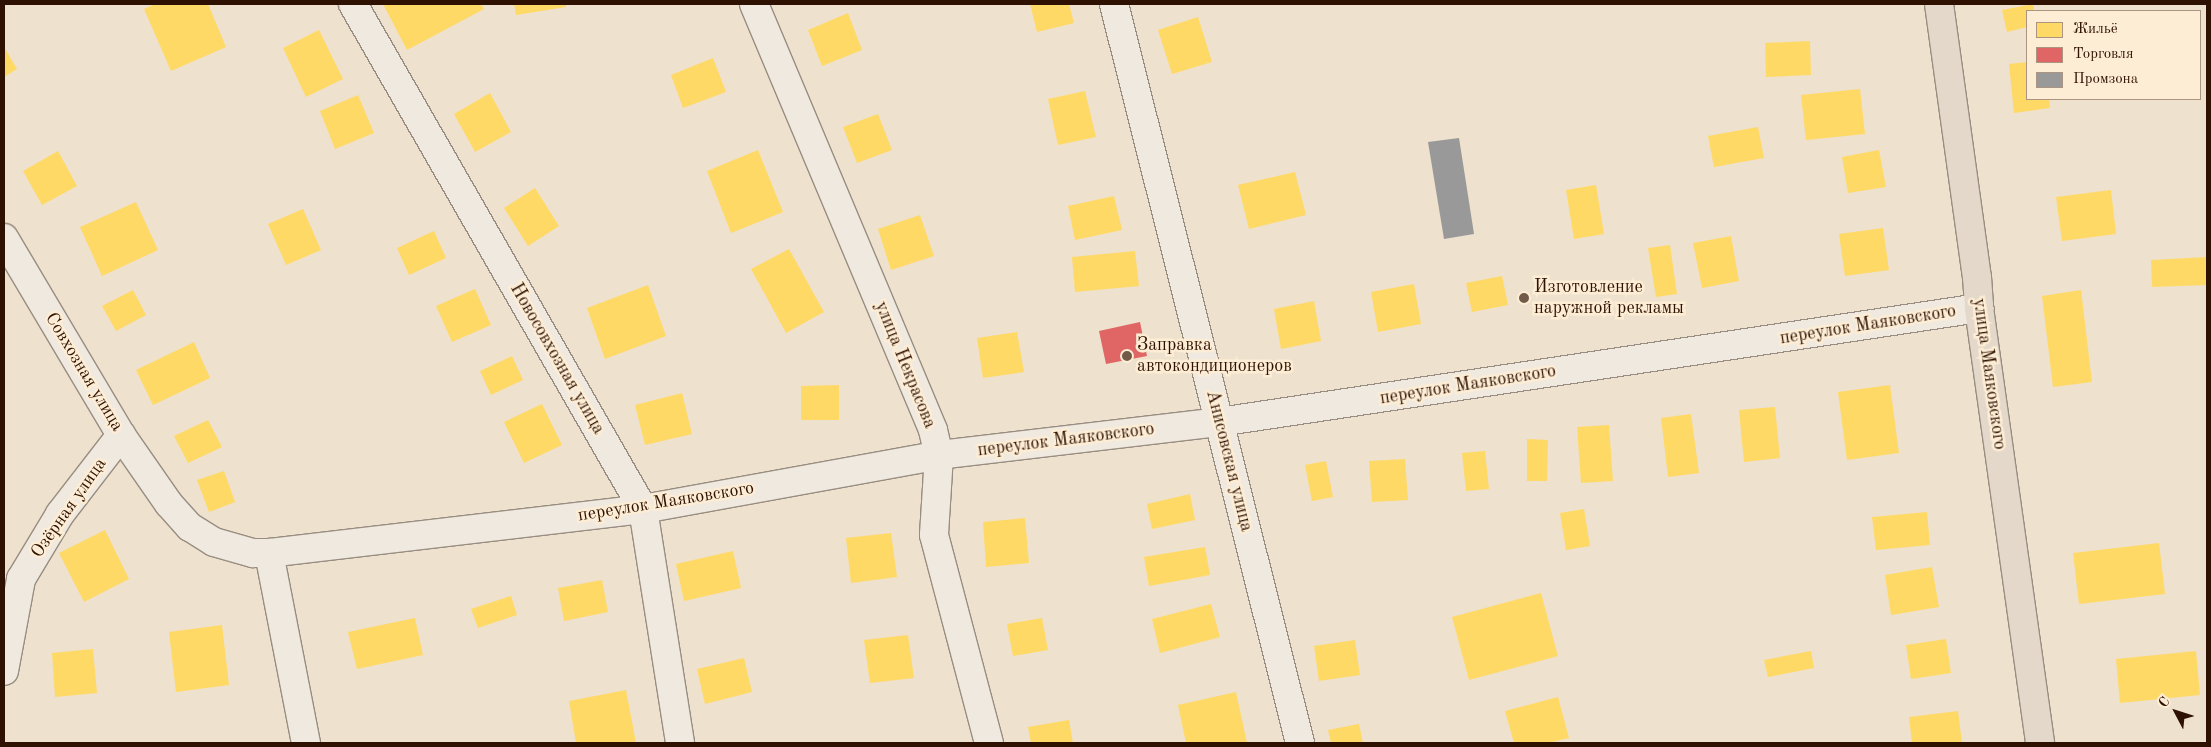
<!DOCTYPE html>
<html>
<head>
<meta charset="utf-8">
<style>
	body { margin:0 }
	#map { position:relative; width:2211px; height:747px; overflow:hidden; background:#eee1cd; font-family:"Old Standard TT",serif }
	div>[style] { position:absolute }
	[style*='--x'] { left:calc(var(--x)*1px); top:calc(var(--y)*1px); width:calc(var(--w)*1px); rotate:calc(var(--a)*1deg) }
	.homes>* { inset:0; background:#ffd966 }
	.shops>* { inset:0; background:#e06666 }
	.industry>* { inset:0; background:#999 }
	.roads { filter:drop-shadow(1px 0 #988d80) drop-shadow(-1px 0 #988d80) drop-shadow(0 1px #988d80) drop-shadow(0 -1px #988d80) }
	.minor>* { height:28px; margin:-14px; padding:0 14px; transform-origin:14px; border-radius:14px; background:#f0e9df }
	.major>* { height:28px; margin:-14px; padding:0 14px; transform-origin:14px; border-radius:14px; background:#e3d8ca }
	.dots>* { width:14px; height:14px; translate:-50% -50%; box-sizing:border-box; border:2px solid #fdedd5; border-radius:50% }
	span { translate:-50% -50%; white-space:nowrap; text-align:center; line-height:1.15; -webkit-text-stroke:5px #fdedd5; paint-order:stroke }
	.poi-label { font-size:18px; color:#2f1102 }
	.left { translate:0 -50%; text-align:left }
	.street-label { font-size:18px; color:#2f1102 }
	.frame { position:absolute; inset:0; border:5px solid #2f1102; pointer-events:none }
	.legend { position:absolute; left:2026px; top:10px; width:175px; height:90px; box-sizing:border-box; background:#fdedd5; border:1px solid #ab9581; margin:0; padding:6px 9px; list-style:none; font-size:15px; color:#2f1102 }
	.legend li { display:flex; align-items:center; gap:10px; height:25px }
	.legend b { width:25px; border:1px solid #ab9581 }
	.north { position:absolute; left:2151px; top:687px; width:50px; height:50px; -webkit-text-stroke:4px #fdedd5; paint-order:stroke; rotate:310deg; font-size:14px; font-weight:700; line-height:20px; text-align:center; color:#2f1102 }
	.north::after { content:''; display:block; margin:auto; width:18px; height:22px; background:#2f1102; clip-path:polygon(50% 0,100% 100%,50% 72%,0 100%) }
</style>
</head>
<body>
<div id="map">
	<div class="homes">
		<div style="clip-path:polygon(155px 4px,208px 4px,226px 47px,171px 71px,144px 9px)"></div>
		<div style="clip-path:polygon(383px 4px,481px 4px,484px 9px,407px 50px)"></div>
		<div style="clip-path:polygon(514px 4px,566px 4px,566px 7px,516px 15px)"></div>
		<div style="clip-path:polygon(1030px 4px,1069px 4px,1074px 23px,1037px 32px)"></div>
		<div style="clip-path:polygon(2033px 4px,2034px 11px,2027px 11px,2027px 27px,2007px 32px,2002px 10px)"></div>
		<div style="clip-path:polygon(848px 13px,862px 50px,822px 66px,808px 30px)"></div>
		<div style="clip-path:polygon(1198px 17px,1212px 62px,1172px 74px,1158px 30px)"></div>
		<div style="clip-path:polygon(319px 30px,343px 79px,306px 97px,283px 48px)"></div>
		<div style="clip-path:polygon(1810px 41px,1811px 75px,1766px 77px,1765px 43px)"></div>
		<div style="clip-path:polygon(4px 47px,17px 69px,4px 77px)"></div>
		<div style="clip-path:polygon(713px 58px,726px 92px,683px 108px,671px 75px)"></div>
		<div style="clip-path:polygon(2027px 62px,2027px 99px,2049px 99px,2050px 108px,2014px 113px,2009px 64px)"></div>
		<div style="clip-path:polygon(1860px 89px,1865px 134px,1806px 140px,1801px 95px)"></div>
		<div style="clip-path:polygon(1085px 91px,1096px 137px,1058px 145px,1048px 99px)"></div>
		<div style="clip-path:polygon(490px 93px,511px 132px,475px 152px,454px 114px)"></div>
		<div style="clip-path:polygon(358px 95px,374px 133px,335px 149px,320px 111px)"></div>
		<div style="clip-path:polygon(878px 114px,892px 150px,857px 163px,843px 127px)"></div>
		<div style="clip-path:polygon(1758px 127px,1764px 158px,1714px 167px,1708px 136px)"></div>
		<div style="clip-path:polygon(758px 150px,783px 212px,731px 233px,707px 171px)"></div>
		<div style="clip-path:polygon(1879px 150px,1886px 187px,1848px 193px,1842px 157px)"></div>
		<div style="clip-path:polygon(58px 151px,77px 186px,42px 205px,23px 171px)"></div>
		<div style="clip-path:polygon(1295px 172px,1306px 215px,1249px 229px,1238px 185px)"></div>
		<div style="clip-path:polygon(1596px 185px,1604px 234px,1574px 239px,1566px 190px)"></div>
		<div style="clip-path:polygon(535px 188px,559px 226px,528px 246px,504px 208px)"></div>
		<div style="clip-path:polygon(2111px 190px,2116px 234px,2062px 241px,2056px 197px)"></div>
		<div style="clip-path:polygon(1114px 196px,1122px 230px,1075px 240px,1068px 206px)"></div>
		<div style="clip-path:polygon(136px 202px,158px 250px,102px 276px,80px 227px)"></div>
		<div style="clip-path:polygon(303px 209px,321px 250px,286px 265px,268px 224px)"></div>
		<div style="clip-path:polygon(920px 215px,934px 256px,891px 270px,878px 229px)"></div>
		<div style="clip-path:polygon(1883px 228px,1889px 270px,1845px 276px,1839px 234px)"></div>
		<div style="clip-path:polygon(434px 231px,446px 258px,409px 275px,397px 248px)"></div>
		<div style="clip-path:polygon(1731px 236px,1739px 281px,1702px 288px,1693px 243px)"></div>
		<div style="clip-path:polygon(1670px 245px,1677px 294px,1656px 297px,1648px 248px)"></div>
		<div style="clip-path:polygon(789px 249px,824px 312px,786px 333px,751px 269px)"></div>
		<div style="clip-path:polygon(1135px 251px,1139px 286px,1075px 292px,1072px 257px)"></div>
		<div style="clip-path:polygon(2207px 257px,2207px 285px,2152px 287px,2151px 260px)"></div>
		<div style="clip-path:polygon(1502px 276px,1508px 305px,1472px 312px,1466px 283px)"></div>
		<div style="clip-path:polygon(1414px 284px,1421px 324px,1378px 332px,1371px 292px)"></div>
		<div style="clip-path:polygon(648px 285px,666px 336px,605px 359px,587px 308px)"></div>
		<div style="clip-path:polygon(475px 289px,491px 325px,452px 342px,436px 306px)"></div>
		<div style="clip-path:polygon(133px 290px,146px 315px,116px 331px,102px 306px)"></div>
		<div style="clip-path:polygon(2081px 290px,2092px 382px,2053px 387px,2042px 296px)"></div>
		<div style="clip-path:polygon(1314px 301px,1321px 341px,1281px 349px,1274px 309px)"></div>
		<div style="clip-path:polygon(1017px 332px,1024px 372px,983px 378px,977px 338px)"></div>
		<div style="clip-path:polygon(194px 342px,210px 378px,153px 405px,136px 370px)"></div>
		<div style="clip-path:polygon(512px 356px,523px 380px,491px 395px,480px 371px)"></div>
		<div style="clip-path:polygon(839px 385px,839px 420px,801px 420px,801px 386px)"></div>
		<div style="clip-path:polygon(1890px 385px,1899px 453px,1847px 460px,1838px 392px)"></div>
		<div style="clip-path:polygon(682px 393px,692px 434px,645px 445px,635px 405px)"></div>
		<div style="clip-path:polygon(542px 404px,562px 445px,524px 463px,504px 422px)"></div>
		<div style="clip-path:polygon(1775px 407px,1780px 458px,1744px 462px,1739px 410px)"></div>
		<div style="clip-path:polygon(1691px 414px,1699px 473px,1668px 477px,1661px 418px)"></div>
		<div style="clip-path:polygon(208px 420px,222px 447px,188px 463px,174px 436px)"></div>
		<div style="clip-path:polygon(1609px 425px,1613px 481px,1581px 483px,1577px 427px)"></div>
		<div style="clip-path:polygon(1527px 439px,1548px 440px,1547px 481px,1527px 481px)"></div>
		<div style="clip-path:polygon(1485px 451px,1489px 489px,1466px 491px,1462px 453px)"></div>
		<div style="clip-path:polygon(1405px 459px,1408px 500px,1372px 502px,1369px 461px)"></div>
		<div style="clip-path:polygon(1326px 461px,1333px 497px,1312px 501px,1305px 465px)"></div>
		<div style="clip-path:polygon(224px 471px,235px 502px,209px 512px,197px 480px)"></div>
		<div style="clip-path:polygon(1190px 494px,1195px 520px,1152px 529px,1147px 504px)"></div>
		<div style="clip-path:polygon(1584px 509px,1590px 546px,1566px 550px,1560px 513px)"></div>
		<div style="clip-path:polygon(1927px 512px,1930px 545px,1876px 550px,1872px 517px)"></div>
		<div style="clip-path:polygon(1025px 518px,1029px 563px,986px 567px,983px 522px)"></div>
		<div style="clip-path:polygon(105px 530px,129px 579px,84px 602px,59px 553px)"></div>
		<div style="clip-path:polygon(891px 533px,897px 577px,851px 583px,846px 538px)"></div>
		<div style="clip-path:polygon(2159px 543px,2165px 594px,2079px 604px,2073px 553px)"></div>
		<div style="clip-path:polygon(1205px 547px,1210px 575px,1149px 586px,1144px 557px)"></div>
		<div style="clip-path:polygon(733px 551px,741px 588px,684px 601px,676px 564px)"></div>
		<div style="clip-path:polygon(1932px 567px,1939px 607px,1891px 615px,1885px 575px)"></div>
		<div style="clip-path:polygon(602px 580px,608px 612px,564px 621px,558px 588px)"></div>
		<div style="clip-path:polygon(1541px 593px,1558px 656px,1469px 680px,1452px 617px)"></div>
		<div style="clip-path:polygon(511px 596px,517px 615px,478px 628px,471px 609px)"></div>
		<div style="clip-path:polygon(1211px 604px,1220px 637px,1160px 653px,1152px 619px)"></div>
		<div style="clip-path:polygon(415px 618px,423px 655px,357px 669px,348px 632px)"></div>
		<div style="clip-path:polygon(1042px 618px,1048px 650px,1013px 656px,1007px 624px)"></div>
		<div style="clip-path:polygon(222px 625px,229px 685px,176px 692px,169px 632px)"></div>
		<div style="clip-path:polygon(908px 635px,914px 678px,870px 683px,864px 640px)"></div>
		<div style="clip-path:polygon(1946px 639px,1951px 673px,1911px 679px,1906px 645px)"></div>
		<div style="clip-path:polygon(1355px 640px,1360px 675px,1319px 681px,1314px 646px)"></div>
		<div style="clip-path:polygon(93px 649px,97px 693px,55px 697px,52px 653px)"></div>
		<div style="clip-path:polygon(1811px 651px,1814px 668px,1768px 677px,1764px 660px)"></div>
		<div style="clip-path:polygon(2196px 651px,2200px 695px,2120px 703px,2116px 659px)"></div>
		<div style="clip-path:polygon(744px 658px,752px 692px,705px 704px,697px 669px)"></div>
		<div style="clip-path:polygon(626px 690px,636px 743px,576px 743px,569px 701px)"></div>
		<div style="clip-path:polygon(1236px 692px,1247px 743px,1186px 743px,1178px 705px)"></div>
		<div style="clip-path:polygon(1558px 697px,1569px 738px,1548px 743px,1514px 743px,1505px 711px)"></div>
		<div style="clip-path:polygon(1958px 711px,1962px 743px,1912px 743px,1909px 717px)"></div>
		<div style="clip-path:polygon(1069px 720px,1073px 743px,1031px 743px,1028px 727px)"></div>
		<div style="clip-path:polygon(1359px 724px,1363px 743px,1331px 743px,1328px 730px)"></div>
	</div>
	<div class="shops">
		<div style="clip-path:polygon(1140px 322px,1147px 356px,1106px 364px,1099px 331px)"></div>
	</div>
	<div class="industry">
		<div style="clip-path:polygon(1459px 138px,1474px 234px,1444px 239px,1428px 142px)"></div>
	</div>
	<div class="roads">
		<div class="minor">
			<div style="--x:353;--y:4;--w:582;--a:60.13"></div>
			<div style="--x:643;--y:509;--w:237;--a:81"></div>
			<div style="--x:754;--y:4;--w:462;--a:67.2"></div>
			<div style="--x:933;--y:430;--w:26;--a:77"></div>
			<div style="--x:939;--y:455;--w:80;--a:93.6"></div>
			<div style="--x:934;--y:535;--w:215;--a:75.2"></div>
			<div style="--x:1114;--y:4;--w:762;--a:75.87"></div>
			<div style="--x:4;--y:238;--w:229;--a:59.3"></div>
			<div style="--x:121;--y:435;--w:84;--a:55.2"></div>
			<div style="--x:169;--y:504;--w:31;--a:48"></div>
			<div style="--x:190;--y:527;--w:28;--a:32"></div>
			<div style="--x:214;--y:542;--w:41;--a:15.8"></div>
			<div style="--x:253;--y:553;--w:16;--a:0"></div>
			<div style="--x:269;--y:553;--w:377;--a:-6.7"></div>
			<div style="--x:643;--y:509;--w:301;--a:-10.3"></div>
			<div style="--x:939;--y:455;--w:282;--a:-6.7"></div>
			<div style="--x:1219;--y:422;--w:769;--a:-8.53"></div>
			<div style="--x:269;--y:553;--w:194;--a:79"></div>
			<div style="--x:4;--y:671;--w:94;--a:-79.5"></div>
			<div style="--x:21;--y:579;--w:76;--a:-59"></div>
			<div style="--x:60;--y:514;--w:100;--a:-52.3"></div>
		</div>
		<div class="major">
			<div style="--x:1939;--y:4;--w:276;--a:82.1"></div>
			<div style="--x:1977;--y:277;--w:31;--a:86"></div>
			<div style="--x:1979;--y:308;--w:439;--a:82"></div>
		</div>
	</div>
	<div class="dots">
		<div style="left:1524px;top:298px;background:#725a49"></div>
		<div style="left:1127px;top:356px;background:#725a49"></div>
	</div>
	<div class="poi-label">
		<span class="left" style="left:1534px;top:298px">Изготовление<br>наружной рекламы</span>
		<span class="left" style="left:1137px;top:356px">Заправка<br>автокондиционеров</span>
	</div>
	<div class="street-label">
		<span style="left:1868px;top:325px;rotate:-9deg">переулок Маяковского</span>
		<span style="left:557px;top:359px;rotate:60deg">Новосовхозная улица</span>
		<span style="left:905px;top:365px;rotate:68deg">улица Некрасова</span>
		<span style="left:84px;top:372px;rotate:59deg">Совхозная улица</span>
		<span style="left:1989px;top:374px;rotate:82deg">улица Маяковского</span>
		<span style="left:1468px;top:385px;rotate:-9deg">переулок Маяковского</span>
		<span style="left:1066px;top:440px;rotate:-7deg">переулок Маяковского</span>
		<span style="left:1229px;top:461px;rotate:76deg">Анисовская улица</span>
		<span style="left:666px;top:502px;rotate:-9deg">переулок Маяковского</span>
		<span style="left:69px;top:508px;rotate:-55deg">Озёрная улица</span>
	</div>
	<div class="frame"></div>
	<ul class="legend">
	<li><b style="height:14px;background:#ffd966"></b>Жильё</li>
	<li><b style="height:14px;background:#e06666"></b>Торговля</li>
	<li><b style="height:14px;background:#999"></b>Промзона</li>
	</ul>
	<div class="north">С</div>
</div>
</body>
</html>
